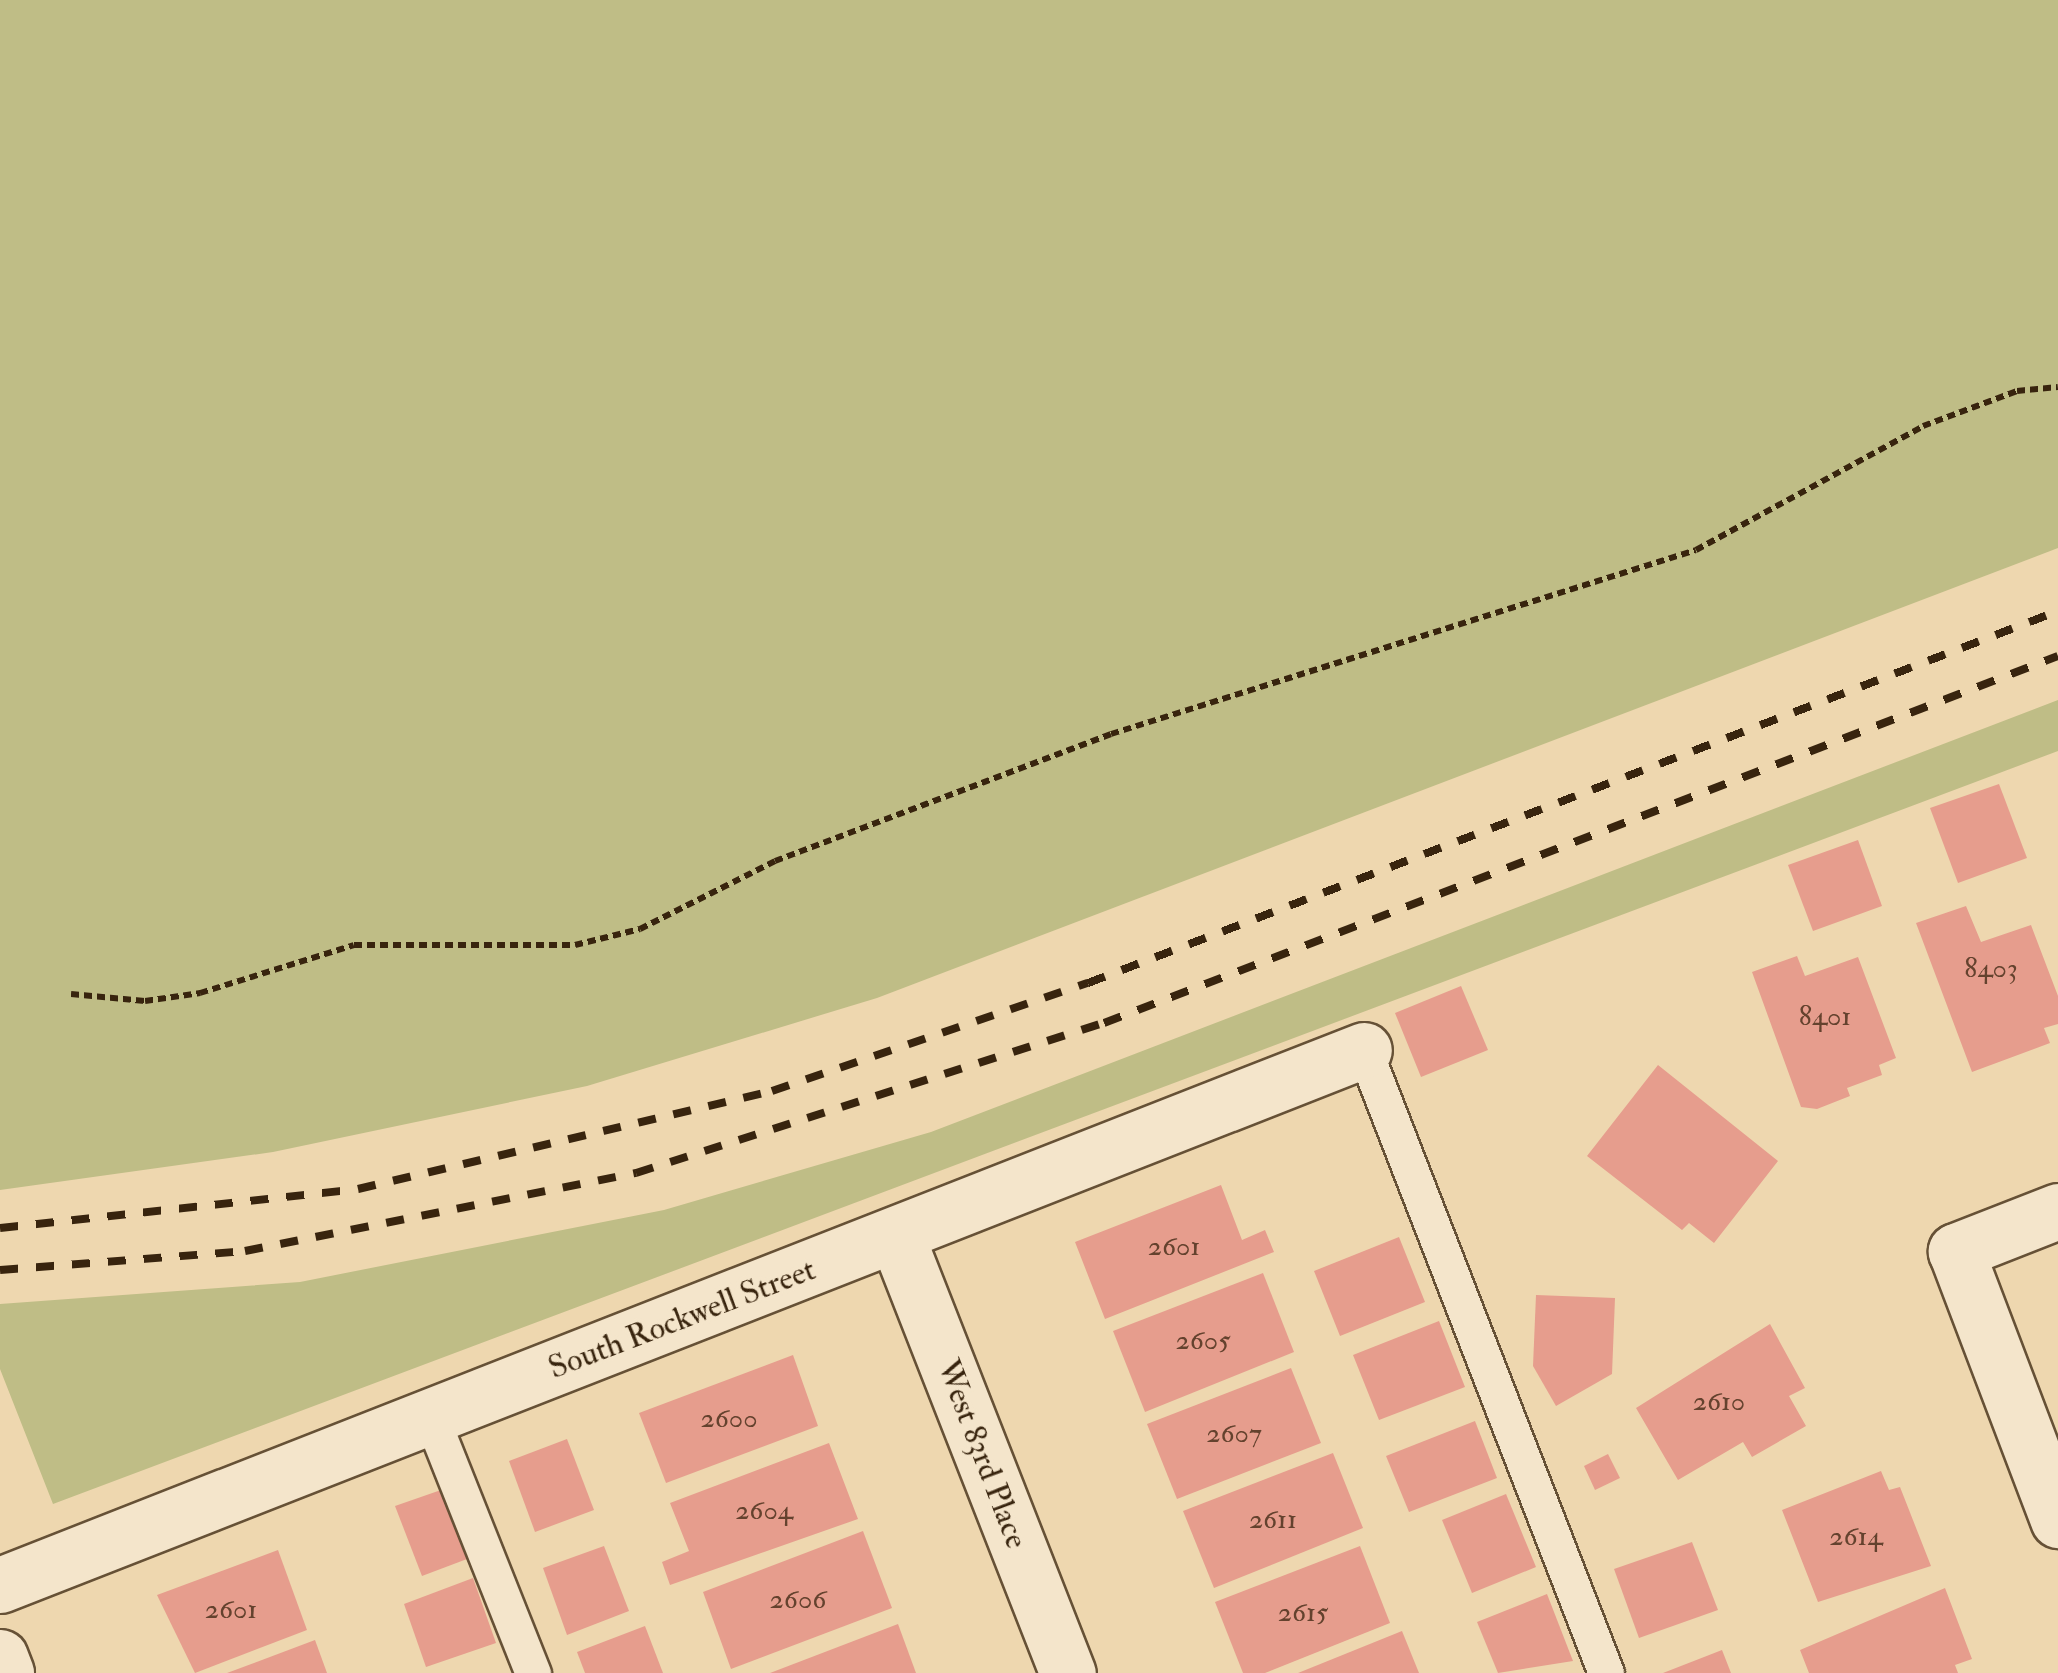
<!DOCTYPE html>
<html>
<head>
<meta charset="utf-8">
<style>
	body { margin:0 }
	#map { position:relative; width:2058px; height:1673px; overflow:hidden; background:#eed7af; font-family:"IM FELL Double Pica",serif }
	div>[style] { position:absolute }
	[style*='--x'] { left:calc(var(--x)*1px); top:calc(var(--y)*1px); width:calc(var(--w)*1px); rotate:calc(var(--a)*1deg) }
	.green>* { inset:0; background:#bfbd86 }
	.building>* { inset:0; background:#e69d8d }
	.path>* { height:6px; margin-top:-3px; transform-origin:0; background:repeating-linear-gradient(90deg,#38240e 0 8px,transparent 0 13px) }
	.roads { filter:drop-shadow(2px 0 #665136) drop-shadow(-2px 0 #665136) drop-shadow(0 2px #665136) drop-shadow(0 -2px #665136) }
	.service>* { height:35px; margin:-17.5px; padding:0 17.5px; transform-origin:17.5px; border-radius:17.5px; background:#f4e5cb }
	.minor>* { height:55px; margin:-27.5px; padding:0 27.5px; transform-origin:27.5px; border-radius:27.5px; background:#f4e5cb }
	.tertiary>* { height:55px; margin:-27.5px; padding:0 27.5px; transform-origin:27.5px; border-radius:27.5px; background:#f4e5cb }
	.rail>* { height:8px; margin-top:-4px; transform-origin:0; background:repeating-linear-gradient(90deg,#38240e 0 18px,transparent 0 36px) }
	span { translate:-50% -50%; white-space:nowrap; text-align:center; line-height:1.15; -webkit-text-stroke:8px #f4e5cb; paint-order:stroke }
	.number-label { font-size:28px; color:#64422e }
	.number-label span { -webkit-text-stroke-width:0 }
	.street-label { font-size:32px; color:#38240e }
</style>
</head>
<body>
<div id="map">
	<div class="green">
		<div style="clip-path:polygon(0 0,2058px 0,2058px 548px,877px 998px,587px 1086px,273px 1152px,0 1190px)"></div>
		<div style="clip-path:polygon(2058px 700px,2058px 751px,53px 1504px,0 1369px,0 1304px,300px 1282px,664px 1210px,931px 1132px)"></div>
	</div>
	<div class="building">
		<div style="clip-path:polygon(1999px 784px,2027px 858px,1958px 883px,1930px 808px)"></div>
		<div style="clip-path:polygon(1858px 840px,1882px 906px,1813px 931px,1788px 865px)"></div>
		<div style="clip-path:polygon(1966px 906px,1981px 942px,2031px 925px,2058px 996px,2058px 1024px,2044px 1028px,2050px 1043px,1972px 1072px,1916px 923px)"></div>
		<div style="clip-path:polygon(1797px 956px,1805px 976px,1858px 957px,1896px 1058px,1879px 1065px,1882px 1075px,1847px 1088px,1850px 1096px,1817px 1109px,1801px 1107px,1752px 972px)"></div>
		<div style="clip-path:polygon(1461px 986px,1488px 1050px,1421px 1077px,1395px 1013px)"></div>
		<div style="clip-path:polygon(1658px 1065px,1778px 1161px,1714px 1243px,1689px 1223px,1682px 1230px,1587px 1156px)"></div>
		<div style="clip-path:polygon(1221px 1185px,1242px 1240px,1265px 1230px,1274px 1252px,1105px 1319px,1075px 1242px)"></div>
		<div style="clip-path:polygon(1399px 1237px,1425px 1302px,1340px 1336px,1314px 1271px)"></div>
		<div style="clip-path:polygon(1263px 1273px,1294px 1352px,1145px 1412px,1113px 1331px)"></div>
		<div style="clip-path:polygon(1536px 1295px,1615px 1298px,1612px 1374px,1556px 1406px,1533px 1366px)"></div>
		<div style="clip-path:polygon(1439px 1321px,1465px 1387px,1379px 1420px,1353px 1355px)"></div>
		<div style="clip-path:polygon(1770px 1324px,1805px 1388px,1789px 1396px,1806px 1426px,1752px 1457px,1743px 1442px,1678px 1480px,1636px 1408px)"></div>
		<div style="clip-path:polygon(793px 1355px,818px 1426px,666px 1483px,639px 1413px)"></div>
		<div style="clip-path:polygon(1291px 1368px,1321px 1443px,1177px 1499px,1147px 1424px)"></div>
		<div style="clip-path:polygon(1475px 1421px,1497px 1478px,1409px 1512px,1386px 1456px)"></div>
		<div style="clip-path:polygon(567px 1439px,594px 1510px,535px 1532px,509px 1461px)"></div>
		<div style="clip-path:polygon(829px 1443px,858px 1519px,670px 1585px,662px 1562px,689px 1551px,670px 1503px)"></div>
		<div style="clip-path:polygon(1333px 1453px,1363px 1528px,1214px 1588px,1183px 1511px)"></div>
		<div style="clip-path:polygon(1608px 1454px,1620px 1478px,1595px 1490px,1584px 1466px)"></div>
		<div style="clip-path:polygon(1881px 1471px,1889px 1490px,1900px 1487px,1931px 1566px,1818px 1602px,1782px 1510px)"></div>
		<div style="clip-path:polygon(441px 1490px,467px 1559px,422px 1576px,395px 1506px)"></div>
		<div style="clip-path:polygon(1506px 1494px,1536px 1567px,1472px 1593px,1442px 1520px)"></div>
		<div style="clip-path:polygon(863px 1531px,892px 1608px,731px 1669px,703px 1592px)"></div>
		<div style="clip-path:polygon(1692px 1542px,1718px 1610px,1639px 1638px,1614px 1569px)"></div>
		<div style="clip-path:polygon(604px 1546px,629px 1611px,567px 1635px,543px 1568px)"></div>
		<div style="clip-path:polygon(1360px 1546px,1390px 1623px,1265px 1673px,1243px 1673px,1215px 1602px)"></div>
		<div style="clip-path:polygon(278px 1550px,307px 1630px,195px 1673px,157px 1595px)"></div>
		<div style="clip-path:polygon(473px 1578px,496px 1643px,426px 1667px,404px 1604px)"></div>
		<div style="clip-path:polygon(1945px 1588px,1972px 1659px,1955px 1665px,1958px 1673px,1809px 1673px,1800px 1650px)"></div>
		<div style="clip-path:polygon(1547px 1594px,1573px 1661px,1498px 1673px,1477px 1622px)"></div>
		<div style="clip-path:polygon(898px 1624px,916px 1673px,770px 1673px)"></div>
		<div style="clip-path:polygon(645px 1626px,663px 1673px,585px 1673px,577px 1652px)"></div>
		<div style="clip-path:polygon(1402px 1631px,1419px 1673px,1298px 1673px)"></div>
		<div style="clip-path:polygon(315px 1640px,327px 1673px,227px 1673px)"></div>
		<div style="clip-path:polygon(1722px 1650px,1731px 1673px,1663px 1673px)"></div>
	</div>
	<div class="path">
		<div style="--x:71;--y:994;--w:74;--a:5.4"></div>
		<div style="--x:145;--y:1001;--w:56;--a:-8.3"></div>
		<div style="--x:200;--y:993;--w:161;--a:-17.3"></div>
		<div style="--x:354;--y:945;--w:221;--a:0"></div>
		<div style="--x:575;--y:945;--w:67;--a:-13.8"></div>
		<div style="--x:640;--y:929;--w:151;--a:-26.7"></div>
		<div style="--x:775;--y:861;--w:359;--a:-20.7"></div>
		<div style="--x:1111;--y:734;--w:613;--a:-17.46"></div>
		<div style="--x:1696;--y:550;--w:259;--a:-28.6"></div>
		<div style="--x:1923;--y:426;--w:100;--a:-20.4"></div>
		<div style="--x:2017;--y:391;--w:41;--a:-5.6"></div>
	</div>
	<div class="roads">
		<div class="service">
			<div style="--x:1364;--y:1050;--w:668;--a:68.77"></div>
			<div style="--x:431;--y:1417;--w:276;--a:68.3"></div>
		</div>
		<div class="minor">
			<div style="--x:2058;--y:1211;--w:110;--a:158.6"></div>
			<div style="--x:1956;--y:1251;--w:288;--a:69.2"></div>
			<div style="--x:896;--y:1235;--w:471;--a:68.6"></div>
			<div style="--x:0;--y:1585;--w:1465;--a:-21.42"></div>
		</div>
		<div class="tertiary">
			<div style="--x:0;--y:1657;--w:17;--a:69"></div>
		</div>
	</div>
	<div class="rail">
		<div style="--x:0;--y:1228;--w:360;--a:-6.2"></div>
		<div style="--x:358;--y:1189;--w:425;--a:-13.3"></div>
		<div style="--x:772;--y:1091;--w:334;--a:-18.9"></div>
		<div style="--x:1088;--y:983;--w:1039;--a:-20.98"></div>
		<div style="--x:0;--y:1270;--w:246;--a:-4.4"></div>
		<div style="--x:245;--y:1251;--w:399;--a:-11.3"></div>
		<div style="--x:636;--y:1173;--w:491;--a:-17.8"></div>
		<div style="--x:1104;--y:1023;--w:1022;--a:-21.04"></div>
	</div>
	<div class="number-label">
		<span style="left:1991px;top:969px">8403</span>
		<span style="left:1825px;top:1017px">8401</span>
		<span style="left:1174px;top:1247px">2601</span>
		<span style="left:1203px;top:1341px">2605</span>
		<span style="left:1719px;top:1402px">2610</span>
		<span style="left:729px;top:1419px">2600</span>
		<span style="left:1234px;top:1434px">2607</span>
		<span style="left:764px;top:1511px">2604</span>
		<span style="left:1273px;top:1520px">2611</span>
		<span style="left:1856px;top:1537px">2614</span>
		<span style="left:798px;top:1600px">2606</span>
		<span style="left:231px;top:1610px">2601</span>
		<span style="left:1303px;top:1613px">2615</span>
	</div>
	<div class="street-label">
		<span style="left:682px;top:1319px;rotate:-21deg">South Rockwell Street</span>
		<span style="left:982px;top:1454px;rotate:69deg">West 83rd Place</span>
	</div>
</div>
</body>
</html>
